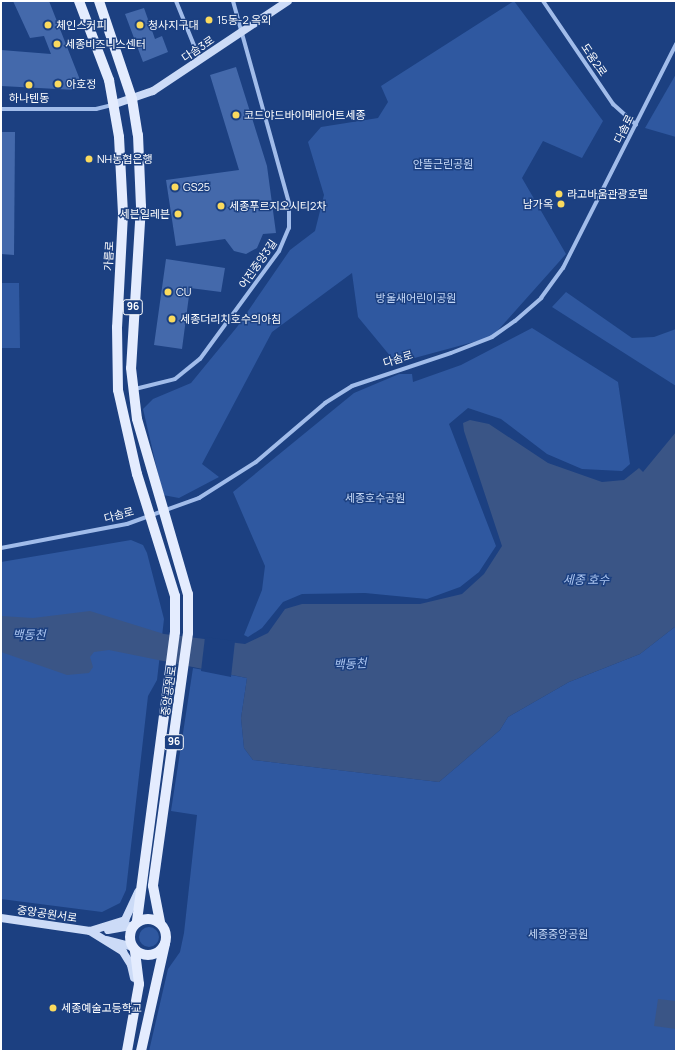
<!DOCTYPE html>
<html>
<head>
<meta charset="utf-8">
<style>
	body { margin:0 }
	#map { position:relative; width:677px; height:1052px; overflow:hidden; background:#1c4081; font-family:Manrope,"Noto Sans KR",sans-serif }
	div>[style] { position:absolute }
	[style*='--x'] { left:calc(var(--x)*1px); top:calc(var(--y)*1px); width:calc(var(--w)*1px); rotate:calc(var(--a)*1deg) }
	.green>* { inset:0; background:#2f58a0 }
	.round { border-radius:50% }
	.water>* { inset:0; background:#3a5586 }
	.pier>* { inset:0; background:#1c4081 }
	.building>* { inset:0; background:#4469ab }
	.street>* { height:4px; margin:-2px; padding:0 2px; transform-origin:2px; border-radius:2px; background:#a1bcea }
	.secondary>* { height:8px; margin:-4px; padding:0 4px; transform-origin:4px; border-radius:4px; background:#ccdbf7 }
	.primary>* { height:10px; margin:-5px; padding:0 5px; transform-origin:5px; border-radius:5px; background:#e4ecfe }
	.primary>.ring { margin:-5px; padding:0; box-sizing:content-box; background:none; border:10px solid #e4ecfe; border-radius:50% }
	.dots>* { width:11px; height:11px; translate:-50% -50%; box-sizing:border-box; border:2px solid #1c4081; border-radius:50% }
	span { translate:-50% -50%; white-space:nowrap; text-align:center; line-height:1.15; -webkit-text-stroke:3px #1c4081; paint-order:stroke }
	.shield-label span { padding:1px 3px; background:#1c4081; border:1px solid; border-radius:3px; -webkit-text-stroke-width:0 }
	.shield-label { font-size:10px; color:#fff; font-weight:700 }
	.poi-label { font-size:11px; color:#fff }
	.left { translate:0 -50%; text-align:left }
	.right { translate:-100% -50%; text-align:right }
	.street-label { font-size:11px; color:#fff }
	.park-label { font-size:11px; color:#c5d8f7 }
	.water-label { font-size:12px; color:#acc6f1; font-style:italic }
	.frame { position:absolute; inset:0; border:2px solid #fff; pointer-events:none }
</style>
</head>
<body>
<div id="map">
	<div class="green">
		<div style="clip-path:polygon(514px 1px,603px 121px,582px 158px,543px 141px,522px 178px,566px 254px,492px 337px,396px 363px,358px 317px,352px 273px,272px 332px,202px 464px,219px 477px,179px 498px,163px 495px,143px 409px,153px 399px,191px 383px,237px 327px,290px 250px,315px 231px,324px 195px,308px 142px,321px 127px,378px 118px,388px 102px,381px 86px)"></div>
		<div style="clip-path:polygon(676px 74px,676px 137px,645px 128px)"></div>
		<div style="clip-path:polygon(1px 283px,19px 283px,20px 348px,1px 348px)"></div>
		<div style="clip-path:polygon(566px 292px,632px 338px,654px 337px,676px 329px,676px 386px,552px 307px)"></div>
		<div style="clip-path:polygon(532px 328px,618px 382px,630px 464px,622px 471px,582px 469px,547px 454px,501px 419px,468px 408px,449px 424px,496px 546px,479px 572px,460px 587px,427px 599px,365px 593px,302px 594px,283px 602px,262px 628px,248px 637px,244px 635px,262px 590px,265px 566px,233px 492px,354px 393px,399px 374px,412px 374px,413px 382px,461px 365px)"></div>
		<div style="clip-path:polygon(131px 540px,143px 545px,147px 553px,164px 619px,157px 680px,148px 696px,126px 890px,120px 903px,102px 912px,1px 899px,1px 562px)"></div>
		<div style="clip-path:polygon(676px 626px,676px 1051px,149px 1051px,168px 969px,180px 952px,184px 933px,197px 815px,171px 811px,193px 668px,247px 678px,241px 718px,244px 748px,253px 760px,439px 782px,500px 730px,508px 717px,569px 682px,640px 654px)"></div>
		<div class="round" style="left:139px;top:927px;width:20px;height:20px"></div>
	</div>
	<div class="water">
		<div style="clip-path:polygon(470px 420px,489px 424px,548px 463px,602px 482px,624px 480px,639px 468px,643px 472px,676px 432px,676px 626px,640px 654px,569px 682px,508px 717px,500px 730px,439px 782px,253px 760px,244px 748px,241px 718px,247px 678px,109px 650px,94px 652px,90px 657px,93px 667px,89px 673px,67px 675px,1px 652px,1px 616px,33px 618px,90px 611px,164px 634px,245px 644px,268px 633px,285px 609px,302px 604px,420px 604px,462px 594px,484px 574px,502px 546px,464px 431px,463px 423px)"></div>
		<div style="clip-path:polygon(658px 999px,676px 1001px,676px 1029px,654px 1026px)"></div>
	</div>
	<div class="pier">
		<div style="clip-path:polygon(205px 637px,235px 641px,231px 677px,201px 671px)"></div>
	</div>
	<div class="building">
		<div style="clip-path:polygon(13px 1px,49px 1px,82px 85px,75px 86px,76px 90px,1px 86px,1px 50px,51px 54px,44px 36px,30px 38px)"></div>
		<div style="clip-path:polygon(144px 8px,155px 39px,162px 36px,168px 52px,143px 62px,125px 14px)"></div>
		<div style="clip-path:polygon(236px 67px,267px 166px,276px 233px,263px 234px,257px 248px,246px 254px,234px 251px,225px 239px,176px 246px,166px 180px,239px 170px,210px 75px)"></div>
		<div style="clip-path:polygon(1px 132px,15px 132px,14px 255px,1px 254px)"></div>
		<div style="clip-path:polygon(166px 259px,225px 268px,221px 292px,190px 288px,182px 349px,154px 345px)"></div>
	</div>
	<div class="street">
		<div style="--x:176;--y:1;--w:64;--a:67.9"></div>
		<div style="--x:543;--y:1;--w:125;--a:55.8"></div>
		<div style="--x:613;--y:104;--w:31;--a:42"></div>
		<div style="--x:1;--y:109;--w:95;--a:0"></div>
		<div style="--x:96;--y:109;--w:16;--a:-14"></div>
		<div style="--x:135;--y:389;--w:41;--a:-14"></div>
		<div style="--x:175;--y:379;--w:32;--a:-39"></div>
		<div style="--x:200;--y:359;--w:134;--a:-53.8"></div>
		<div style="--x:279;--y:251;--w:25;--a:-67"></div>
		<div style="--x:289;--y:228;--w:25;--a:-90"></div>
		<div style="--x:289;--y:203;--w:210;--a:-105.5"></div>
		<div style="--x:1;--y:548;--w:128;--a:-10.8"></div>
		<div style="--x:127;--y:524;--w:77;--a:-19.9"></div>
		<div style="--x:199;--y:498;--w:67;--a:-32.3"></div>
		<div style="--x:256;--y:462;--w:91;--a:-40.5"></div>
		<div style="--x:325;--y:403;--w:32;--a:-32"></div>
		<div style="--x:352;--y:386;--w:104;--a:-18.4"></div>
		<div style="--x:451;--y:353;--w:44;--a:-21.3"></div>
		<div style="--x:492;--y:337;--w:28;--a:-35"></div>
		<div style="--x:515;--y:321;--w:35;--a:-41"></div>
		<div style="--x:541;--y:298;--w:37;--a:-54"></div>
		<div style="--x:563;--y:268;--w:251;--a:-63.2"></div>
	</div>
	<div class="secondary">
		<div style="--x:115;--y:104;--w:40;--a:-18.9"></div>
		<div style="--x:153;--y:91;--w:162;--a:-33.7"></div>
		<div style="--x:1;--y:918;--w:90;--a:8.3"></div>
		<div style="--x:90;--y:931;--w:37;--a:-17"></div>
		<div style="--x:125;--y:920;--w:31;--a:-65"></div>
		<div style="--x:108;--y:930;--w:27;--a:-10"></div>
		<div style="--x:90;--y:931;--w:39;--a:32"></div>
		<div style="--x:123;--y:952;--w:15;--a:58"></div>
		<div style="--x:131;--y:965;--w:13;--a:77"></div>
		<div style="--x:107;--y:940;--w:27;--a:15"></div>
	</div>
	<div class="primary">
		<div style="--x:79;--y:1;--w:85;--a:69.2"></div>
		<div style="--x:109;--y:80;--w:58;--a:80"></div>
		<div style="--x:119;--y:137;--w:77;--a:87"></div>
		<div style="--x:123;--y:214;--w:113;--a:93"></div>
		<div style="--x:117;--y:327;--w:63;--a:89.1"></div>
		<div style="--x:118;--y:390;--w:86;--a:77.3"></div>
		<div style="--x:137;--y:474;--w:128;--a:72.7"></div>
		<div style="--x:175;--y:596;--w:36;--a:90"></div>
		<div style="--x:175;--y:632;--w:292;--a:97.5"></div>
		<div style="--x:99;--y:1;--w:103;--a:71.4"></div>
		<div style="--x:132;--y:99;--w:36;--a:81"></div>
		<div style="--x:138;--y:135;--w:71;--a:87.6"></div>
		<div style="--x:141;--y:206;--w:162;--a:93.5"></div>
		<div style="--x:131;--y:368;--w:51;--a:83.3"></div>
		<div style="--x:137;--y:419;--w:182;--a:73.8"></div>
		<div style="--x:188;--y:594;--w:39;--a:90"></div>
		<div style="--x:188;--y:633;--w:255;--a:97.9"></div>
		<div style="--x:153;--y:886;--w:37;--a:79"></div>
		<div class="ring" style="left:130px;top:919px;width:26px;height:26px"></div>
		<div style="--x:127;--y:1051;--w:68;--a:-79.8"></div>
		<div style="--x:139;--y:984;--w:34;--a:-97"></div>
		<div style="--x:141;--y:1051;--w:110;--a:-77.4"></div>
	</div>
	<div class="dots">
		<div style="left:209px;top:20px;background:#fada5e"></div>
		<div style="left:48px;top:25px;background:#fada5e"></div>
		<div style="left:140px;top:25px;background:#fada5e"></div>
		<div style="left:57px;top:44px;background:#fada5e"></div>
		<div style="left:58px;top:84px;background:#fada5e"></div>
		<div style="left:29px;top:85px;background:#fada5e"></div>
		<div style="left:236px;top:115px;background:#fada5e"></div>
		<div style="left:89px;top:159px;background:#fada5e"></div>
		<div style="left:175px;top:187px;background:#fada5e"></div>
		<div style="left:559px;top:194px;background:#fada5e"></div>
		<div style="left:561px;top:204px;background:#fada5e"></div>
		<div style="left:221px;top:206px;background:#fada5e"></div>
		<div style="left:178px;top:214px;background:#fada5e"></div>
		<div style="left:168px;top:292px;background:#fada5e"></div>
		<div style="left:172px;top:319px;background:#fada5e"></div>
		<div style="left:53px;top:1008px;background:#fada5e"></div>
	</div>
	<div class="shield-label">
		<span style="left:133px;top:307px">96</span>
		<span style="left:174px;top:742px">96</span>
	</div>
	<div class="poi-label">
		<span class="left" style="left:217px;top:20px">15동-2 옥외</span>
		<span class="left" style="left:56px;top:25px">체인스커피</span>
		<span class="left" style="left:148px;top:25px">청사지구대</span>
		<span class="left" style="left:65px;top:44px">세종비즈니스센터</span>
		<span class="left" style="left:66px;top:84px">아호정</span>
		<span style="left:29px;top:98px">하나텐동</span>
		<span class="left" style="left:244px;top:115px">코드야드바이메리어트세종</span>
		<span class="left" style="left:97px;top:159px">NH농협은행</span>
		<span class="left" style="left:183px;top:187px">GS25</span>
		<span class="left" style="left:567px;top:194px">라고바움관광호텔</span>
		<span class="right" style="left:553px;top:204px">남가옥</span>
		<span class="left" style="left:229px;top:206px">세종푸르지오시티2차</span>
		<span class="right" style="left:170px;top:214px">세븐일레븐</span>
		<span class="left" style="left:176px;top:292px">CU</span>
		<span class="left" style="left:180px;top:319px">세종더리치호수의아침</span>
		<span class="left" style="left:61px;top:1008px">세종예술고등학교</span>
	</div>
	<div class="street-label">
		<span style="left:198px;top:49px;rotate:-34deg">다솜3로</span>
		<span style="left:594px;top:60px;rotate:56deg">도움2로</span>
		<span style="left:624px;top:129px;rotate:-64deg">다솜로</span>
		<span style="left:109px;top:256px;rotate:-87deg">가름로</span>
		<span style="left:258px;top:264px;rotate:-55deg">어진중앙3길</span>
		<span style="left:398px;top:359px;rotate:-17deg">다솜로</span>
		<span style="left:119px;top:515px;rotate:-15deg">다솜로</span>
		<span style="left:169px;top:691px;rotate:-82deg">중앙공원로</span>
		<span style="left:47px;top:914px;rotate:8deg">중앙공원서로</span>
	</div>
	<div class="park-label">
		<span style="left:443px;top:164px">안뜰근린공원</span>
		<span style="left:416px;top:298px">방울새어린이공원</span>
		<span style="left:375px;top:498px">세종호수공원</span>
		<span style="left:558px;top:934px">세종중앙공원</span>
	</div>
	<div class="water-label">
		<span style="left:586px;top:580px">세종 호수</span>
		<span style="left:29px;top:635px">백동천</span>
		<span style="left:350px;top:664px;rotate:-3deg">백동천</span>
	</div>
	<div class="frame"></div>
</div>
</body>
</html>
